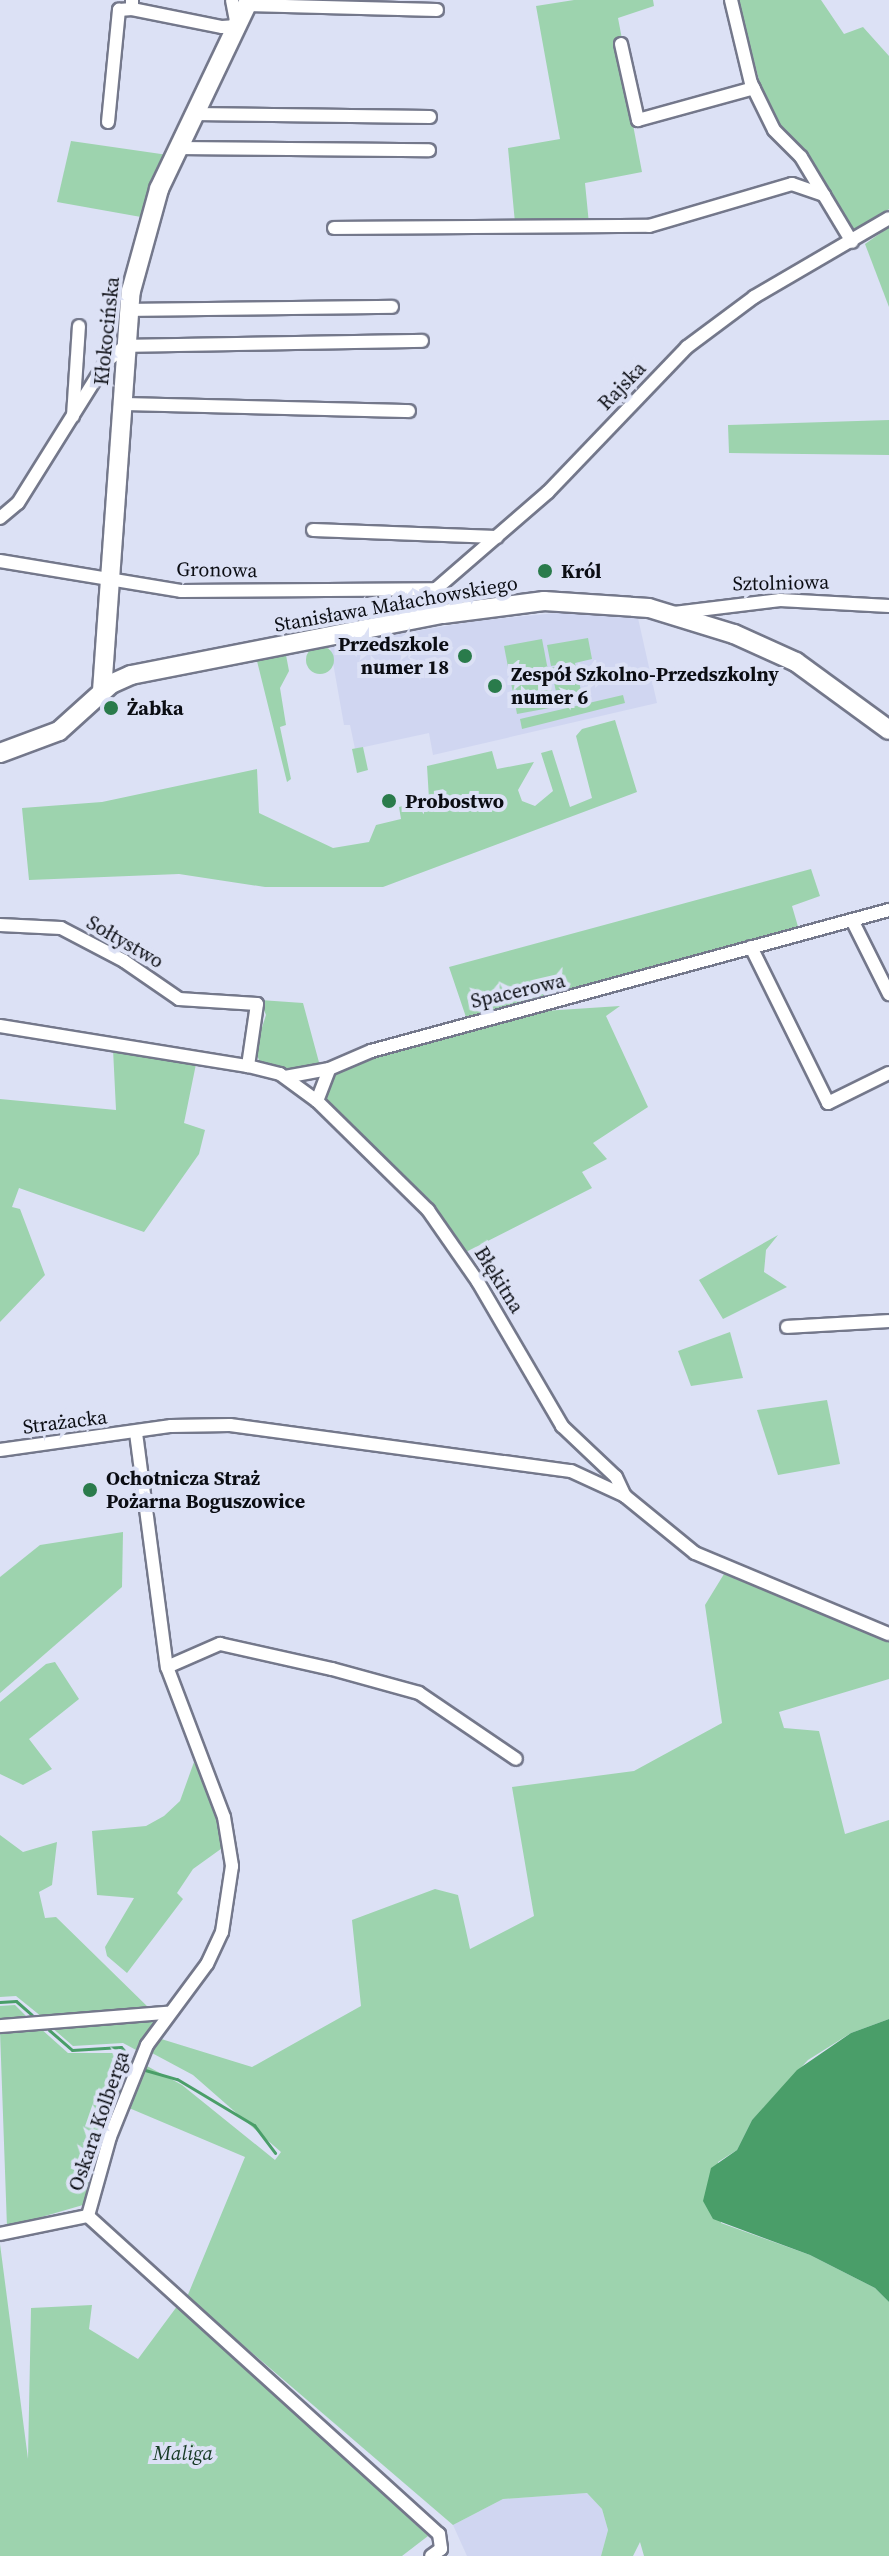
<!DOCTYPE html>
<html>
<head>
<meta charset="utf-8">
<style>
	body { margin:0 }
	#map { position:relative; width:889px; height:2556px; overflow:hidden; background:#dce1f5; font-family:"Source Serif 4",serif }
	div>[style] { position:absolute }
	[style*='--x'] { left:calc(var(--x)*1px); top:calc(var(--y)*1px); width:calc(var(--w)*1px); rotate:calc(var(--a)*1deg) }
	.built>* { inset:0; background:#d0d6f1 }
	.green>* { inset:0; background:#9dd3ae }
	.round { border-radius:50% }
	.water>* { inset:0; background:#4a9e69 }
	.stream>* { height:3px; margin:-1.5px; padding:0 1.5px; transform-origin:1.5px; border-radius:1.5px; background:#4a9e69 }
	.roads { filter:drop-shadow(2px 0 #74788b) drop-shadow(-2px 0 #74788b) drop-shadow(0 2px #74788b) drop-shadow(0 -2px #74788b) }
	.street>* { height:12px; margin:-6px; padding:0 6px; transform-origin:6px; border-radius:6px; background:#fff }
	.secondary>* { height:18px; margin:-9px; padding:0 9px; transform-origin:9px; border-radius:9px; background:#fff }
	.dots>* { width:22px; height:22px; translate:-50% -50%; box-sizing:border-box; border:4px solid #dce1f5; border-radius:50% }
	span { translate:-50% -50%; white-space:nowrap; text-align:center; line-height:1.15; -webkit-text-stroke:8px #dce1f5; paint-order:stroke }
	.street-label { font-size:20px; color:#0b0d13 }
	.poi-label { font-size:20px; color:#0b0d13; font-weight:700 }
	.left { translate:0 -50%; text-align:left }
	.right { translate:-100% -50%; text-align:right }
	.park-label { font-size:20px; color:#163a24; font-style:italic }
</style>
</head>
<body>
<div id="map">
	<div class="built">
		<div style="clip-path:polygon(577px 611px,638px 618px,657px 703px,433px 755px,429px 733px,355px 749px,350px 725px,344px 725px,330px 646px,475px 621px)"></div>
		<div style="clip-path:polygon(587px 2493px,602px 2509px,608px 2530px,601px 2556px,467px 2556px,453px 2525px,503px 2499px)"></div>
	</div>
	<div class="green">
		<div style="clip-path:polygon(574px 0,653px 0,654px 6px,618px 18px,622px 39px,617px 41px,642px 172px,585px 183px,589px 224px,515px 223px,508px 148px,560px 139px,536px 6px)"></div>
		<div style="clip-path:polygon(738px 0,821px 0,844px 34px,863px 27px,889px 56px,889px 209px,854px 232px,798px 144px,782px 130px,760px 84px)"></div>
		<div style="clip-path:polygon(71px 141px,168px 155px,141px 217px,57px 202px)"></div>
		<div style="clip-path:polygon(889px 227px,889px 307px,865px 244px)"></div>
		<div style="clip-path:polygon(889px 420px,889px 455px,729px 453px,728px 425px)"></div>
		<div style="clip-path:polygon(588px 638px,592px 659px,575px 663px,583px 700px,559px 706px,551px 668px,566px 664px,551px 666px,547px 645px)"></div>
		<div style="clip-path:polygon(542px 639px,555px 707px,517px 714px,504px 646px)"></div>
		<div class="round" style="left:306px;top:646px;width:28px;height:28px"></div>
		<div style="clip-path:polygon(286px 655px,289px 671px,280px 688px,286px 725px,280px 727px,291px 779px,287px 782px,257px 661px)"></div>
		<div style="clip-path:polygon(623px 695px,625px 703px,522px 729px,520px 719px)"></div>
		<div style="clip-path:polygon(615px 720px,637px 792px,383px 887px,265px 887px,179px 874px,29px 880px,22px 808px,102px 802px,257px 769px,259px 813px,333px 848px,369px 842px,376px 825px,401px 819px,399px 807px,429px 799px,427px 766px,492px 751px,497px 769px,534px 762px,518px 790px,522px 801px,535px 806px,553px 791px,541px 753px,552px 750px,570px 807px,592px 798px,576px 736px,582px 729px)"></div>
		<div style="clip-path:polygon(363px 747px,368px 770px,357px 773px,352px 749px)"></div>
		<div style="clip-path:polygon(811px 869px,820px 896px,792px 906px,799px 930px,467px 1020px,449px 967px)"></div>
		<div style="clip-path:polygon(260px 1000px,303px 1003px,320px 1066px,291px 1071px,260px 1063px,255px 1049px,266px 1015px)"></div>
		<div style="clip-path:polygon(620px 1006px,606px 1016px,648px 1107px,593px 1143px,607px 1159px,582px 1172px,592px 1188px,466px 1252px,431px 1201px,324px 1099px,338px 1066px,544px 1011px)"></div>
		<div style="clip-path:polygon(113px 1049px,196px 1064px,184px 1123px,205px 1130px,199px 1154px,144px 1232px,19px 1188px,12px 1207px,20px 1209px,45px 1275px,0 1322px,0 1099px,116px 1110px)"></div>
		<div style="clip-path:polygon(778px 1235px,766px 1250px,764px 1272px,787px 1287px,723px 1319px,699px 1280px)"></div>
		<div style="clip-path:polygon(730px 1332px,743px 1378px,691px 1386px,678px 1351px)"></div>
		<div style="clip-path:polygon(827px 1400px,840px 1464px,778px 1475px,757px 1410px)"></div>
		<div style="clip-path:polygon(123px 1532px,122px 1587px,0 1693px,0 1577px,40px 1545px)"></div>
		<div style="clip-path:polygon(724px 1574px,889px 1642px,889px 1679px,779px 1712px,784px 1728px,819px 1731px,845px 1834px,889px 1820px,889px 2019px,851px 2033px,808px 2060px,752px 2120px,737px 2150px,718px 2162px,721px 2223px,810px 2255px,875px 2288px,889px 2302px,889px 2556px,644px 2556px,640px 2542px,633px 2556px,601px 2556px,608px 2530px,602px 2509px,587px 2493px,503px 2499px,453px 2525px,187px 2297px,245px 2157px,129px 2108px,147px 2066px,182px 2085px,275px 2160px,281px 2152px,193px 2075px,152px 2053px,158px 2038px,252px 2067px,361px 2006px,352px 1920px,435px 1889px,458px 1895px,470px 1949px,534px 1916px,512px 1787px,634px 1771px,722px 1723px,705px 1605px)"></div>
		<div style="clip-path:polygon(55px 1662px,79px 1699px,29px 1739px,52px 1769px,23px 1785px,0 1774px,0 1702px,46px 1664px)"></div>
		<div style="clip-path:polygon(194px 1762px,220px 1821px,225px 1846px,193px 1869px,177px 1893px,183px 1899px,127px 1973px,107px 1956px,105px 1947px,134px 1898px,97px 1895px,92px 1831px,146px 1826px,164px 1816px,180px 1801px)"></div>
		<div style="clip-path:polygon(0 1835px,23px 1852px,57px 1842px,52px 1885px,39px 1892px,45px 1918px,56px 1917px,151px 2010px,42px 2017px,16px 1996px,0 1997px)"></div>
		<div style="clip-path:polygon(15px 2005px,28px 2018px,0 2022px,0 2006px)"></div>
		<div style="clip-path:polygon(158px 2019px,138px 2051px,123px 2043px,73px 2046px,50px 2026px)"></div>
		<div style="clip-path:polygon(40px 2028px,68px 2053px,118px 2053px,132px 2063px,83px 2205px,7px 2227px,0 2031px)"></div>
		<div style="clip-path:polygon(0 2244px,28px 2459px,31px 2308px,92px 2305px,89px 2329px,138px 2359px,178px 2305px,428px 2536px,402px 2556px,0 2556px)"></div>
	</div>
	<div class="water">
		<div style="clip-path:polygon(889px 2019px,889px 2302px,875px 2288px,810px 2255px,713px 2219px,703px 2201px,711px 2168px,737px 2150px,752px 2120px,797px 2070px,851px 2033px)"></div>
	</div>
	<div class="stream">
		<div style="--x:0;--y:2002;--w:16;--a:-4"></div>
		<div style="--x:16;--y:2001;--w:21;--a:41"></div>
		<div style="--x:49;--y:2030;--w:30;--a:41"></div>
		<div style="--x:72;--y:2050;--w:49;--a:-3.5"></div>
		<div style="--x:121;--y:2047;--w:13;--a:48"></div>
		<div style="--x:145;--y:2070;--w:33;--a:16"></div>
		<div style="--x:177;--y:2079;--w:90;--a:30.9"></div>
		<div style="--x:254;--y:2125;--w:35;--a:53"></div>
	</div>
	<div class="roads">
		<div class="street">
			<div style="--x:132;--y:0;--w:9;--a:90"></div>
			<div style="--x:132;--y:9;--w:92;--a:11.3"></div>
			<div style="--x:222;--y:27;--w:15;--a:-4"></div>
			<div style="--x:237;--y:26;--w:26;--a:-101"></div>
			<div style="--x:731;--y:0;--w:85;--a:76.5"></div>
			<div style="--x:751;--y:83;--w:52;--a:63.9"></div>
			<div style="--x:774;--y:130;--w:38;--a:45"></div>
			<div style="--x:801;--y:157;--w:99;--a:59"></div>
			<div style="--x:247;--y:5;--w:190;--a:1.5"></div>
			<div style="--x:621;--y:44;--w:78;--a:77.4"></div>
			<div style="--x:638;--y:120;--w:120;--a:-15.4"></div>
			<div style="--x:194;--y:114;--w:236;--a:0.7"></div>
			<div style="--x:108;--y:122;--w:113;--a:-84.4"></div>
			<div style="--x:119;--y:10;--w:13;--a:-4"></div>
			<div style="--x:177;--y:148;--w:252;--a:0.5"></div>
			<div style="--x:334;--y:228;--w:315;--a:-0.4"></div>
			<div style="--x:649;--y:226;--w:149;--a:-16.4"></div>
			<div style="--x:792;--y:184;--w:34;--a:19"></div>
			<div style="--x:128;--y:310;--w:264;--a:-0.7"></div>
			<div style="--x:121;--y:404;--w:288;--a:1.4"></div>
			<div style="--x:73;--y:416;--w:90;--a:-86.2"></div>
			<div style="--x:0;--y:518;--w:23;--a:-40"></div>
			<div style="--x:18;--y:503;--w:166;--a:-58"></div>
			<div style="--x:106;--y:362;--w:25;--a:-40"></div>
			<div style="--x:125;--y:346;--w:297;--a:-1"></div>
			<div style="--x:313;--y:530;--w:184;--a:2.2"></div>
			<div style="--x:0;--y:561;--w:183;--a:9.4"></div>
			<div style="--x:181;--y:591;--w:255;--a:-0.4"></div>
			<div style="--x:674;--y:613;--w:107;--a:-7"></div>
			<div style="--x:780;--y:600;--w:109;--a:3.2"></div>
			<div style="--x:415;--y:619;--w:37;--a:-55"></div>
			<div style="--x:436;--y:589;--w:148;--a:-40.9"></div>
			<div style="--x:548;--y:492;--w:201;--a:-46.2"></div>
			<div style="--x:687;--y:347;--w:84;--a:-36.7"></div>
			<div style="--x:754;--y:297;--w:156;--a:-30.3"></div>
			<div style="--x:852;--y:920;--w:83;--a:63.4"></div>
			<div style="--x:0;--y:925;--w:61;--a:2.8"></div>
			<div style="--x:61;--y:928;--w:71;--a:27.6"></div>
			<div style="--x:124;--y:961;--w:67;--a:34.6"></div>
			<div style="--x:179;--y:999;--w:78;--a:3.7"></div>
			<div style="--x:257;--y:1004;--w:63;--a:98.3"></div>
			<div style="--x:248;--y:1066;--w:33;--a:14"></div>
			<div style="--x:280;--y:1074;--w:46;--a:36.1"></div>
			<div style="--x:317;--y:1101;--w:156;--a:44.5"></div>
			<div style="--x:428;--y:1210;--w:88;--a:55.2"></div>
			<div style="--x:478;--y:1282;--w:167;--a:59.7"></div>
			<div style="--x:562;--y:1426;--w:74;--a:43.4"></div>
			<div style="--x:616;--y:1477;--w:21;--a:65"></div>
			<div style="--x:751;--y:947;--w:174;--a:63.7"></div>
			<div style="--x:828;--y:1103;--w:68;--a:-26.2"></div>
			<div style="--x:0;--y:1026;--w:251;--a:9.2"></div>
			<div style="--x:285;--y:1077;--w:45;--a:-10.3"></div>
			<div style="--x:317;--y:1101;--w:34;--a:-69"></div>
			<div style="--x:329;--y:1069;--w:46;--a:-23.2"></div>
			<div style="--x:371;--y:1051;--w:537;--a:-15.23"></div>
			<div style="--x:787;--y:1327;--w:102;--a:-3.4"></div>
			<div style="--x:136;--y:1433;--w:236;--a:82.5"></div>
			<div style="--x:167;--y:1667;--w:160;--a:69.2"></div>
			<div style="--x:224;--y:1817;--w:50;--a:80.7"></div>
			<div style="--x:232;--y:1866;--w:67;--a:98.6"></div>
			<div style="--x:222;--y:1932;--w:35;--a:115"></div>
			<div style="--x:207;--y:1964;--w:101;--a:126.5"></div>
			<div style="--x:147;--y:2045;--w:99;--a:111.9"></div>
			<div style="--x:110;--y:2137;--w:82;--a:105.6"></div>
			<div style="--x:88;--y:2216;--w:474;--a:42.2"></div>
			<div style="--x:439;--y:2534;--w:15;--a:82"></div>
			<div style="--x:441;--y:2549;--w:12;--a:145"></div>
			<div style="--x:0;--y:1450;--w:173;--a:-8"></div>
			<div style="--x:171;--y:1426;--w:59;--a:-1"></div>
			<div style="--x:230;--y:1425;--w:344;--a:7.7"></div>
			<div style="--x:571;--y:1471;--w:60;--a:24.8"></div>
			<div style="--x:625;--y:1496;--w:90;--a:39.2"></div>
			<div style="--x:695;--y:1553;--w:210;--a:22.7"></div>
			<div style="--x:167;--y:1667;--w:58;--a:-23.5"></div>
			<div style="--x:220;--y:1644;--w:115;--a:12.6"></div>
			<div style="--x:332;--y:1669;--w:90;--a:15.4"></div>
			<div style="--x:419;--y:1693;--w:117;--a:34.2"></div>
			<div style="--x:0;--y:2026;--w:168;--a:-4.5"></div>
			<div style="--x:0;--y:2234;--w:90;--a:-11.6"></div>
		</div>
		<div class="secondary">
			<div style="--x:102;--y:691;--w:401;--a:-85.9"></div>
			<div style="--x:131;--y:291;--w:106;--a:-74.6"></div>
			<div style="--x:159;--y:189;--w:209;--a:-64.5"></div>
			<div style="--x:0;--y:753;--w:63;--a:-20.4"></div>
			<div style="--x:59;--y:731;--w:70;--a:-42.1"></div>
			<div style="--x:111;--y:684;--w:22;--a:-24"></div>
			<div style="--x:131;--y:675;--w:318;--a:-11.1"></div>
			<div style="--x:443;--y:614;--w:102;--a:-7.3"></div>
			<div style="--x:544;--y:601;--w:105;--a:3.8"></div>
			<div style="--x:649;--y:608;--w:89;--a:17"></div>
			<div style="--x:734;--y:634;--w:68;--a:24.3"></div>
			<div style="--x:796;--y:662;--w:115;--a:36.2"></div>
		</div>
	</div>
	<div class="dots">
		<div style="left:545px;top:571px;background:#2a7b4b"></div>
		<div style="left:465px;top:656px;background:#2a7b4b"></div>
		<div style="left:495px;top:686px;background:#2a7b4b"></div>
		<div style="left:111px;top:708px;background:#2a7b4b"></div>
		<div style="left:389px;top:801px;background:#2a7b4b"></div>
		<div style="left:90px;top:1490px;background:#2a7b4b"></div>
	</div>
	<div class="street-label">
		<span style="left:107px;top:331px;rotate:-84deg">Kłokocińska</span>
		<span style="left:622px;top:386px;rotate:-46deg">Rajska</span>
		<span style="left:217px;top:570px;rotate:1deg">Gronowa</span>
		<span style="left:781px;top:583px;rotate:-1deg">Sztolniowa</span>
		<span style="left:396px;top:604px;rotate:-10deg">Stanisława Małachowskiego</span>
		<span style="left:125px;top:942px;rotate:30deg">Sołtystwo</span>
		<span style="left:518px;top:991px;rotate:-13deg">Spacerowa</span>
		<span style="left:499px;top:1280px;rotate:58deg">Błękitna</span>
		<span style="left:65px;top:1422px;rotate:-7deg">Strażacka</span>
		<span style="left:99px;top:2121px;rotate:-71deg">Oskara Kolberga</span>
	</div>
	<div class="poi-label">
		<span class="left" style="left:561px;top:571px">Król</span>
		<span class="right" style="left:449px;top:656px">Przedszkole<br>numer 18</span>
		<span class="left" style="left:511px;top:686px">Zespół Szkolno-Przedszkolny<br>numer 6</span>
		<span class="left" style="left:127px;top:708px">Żabka</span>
		<span class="left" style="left:405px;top:801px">Probostwo</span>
		<span class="left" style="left:106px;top:1490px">Ochotnicza Straż<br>Pożarna Boguszowice</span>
	</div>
	<div class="park-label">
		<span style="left:183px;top:2453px">Maliga</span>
	</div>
</div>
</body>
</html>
